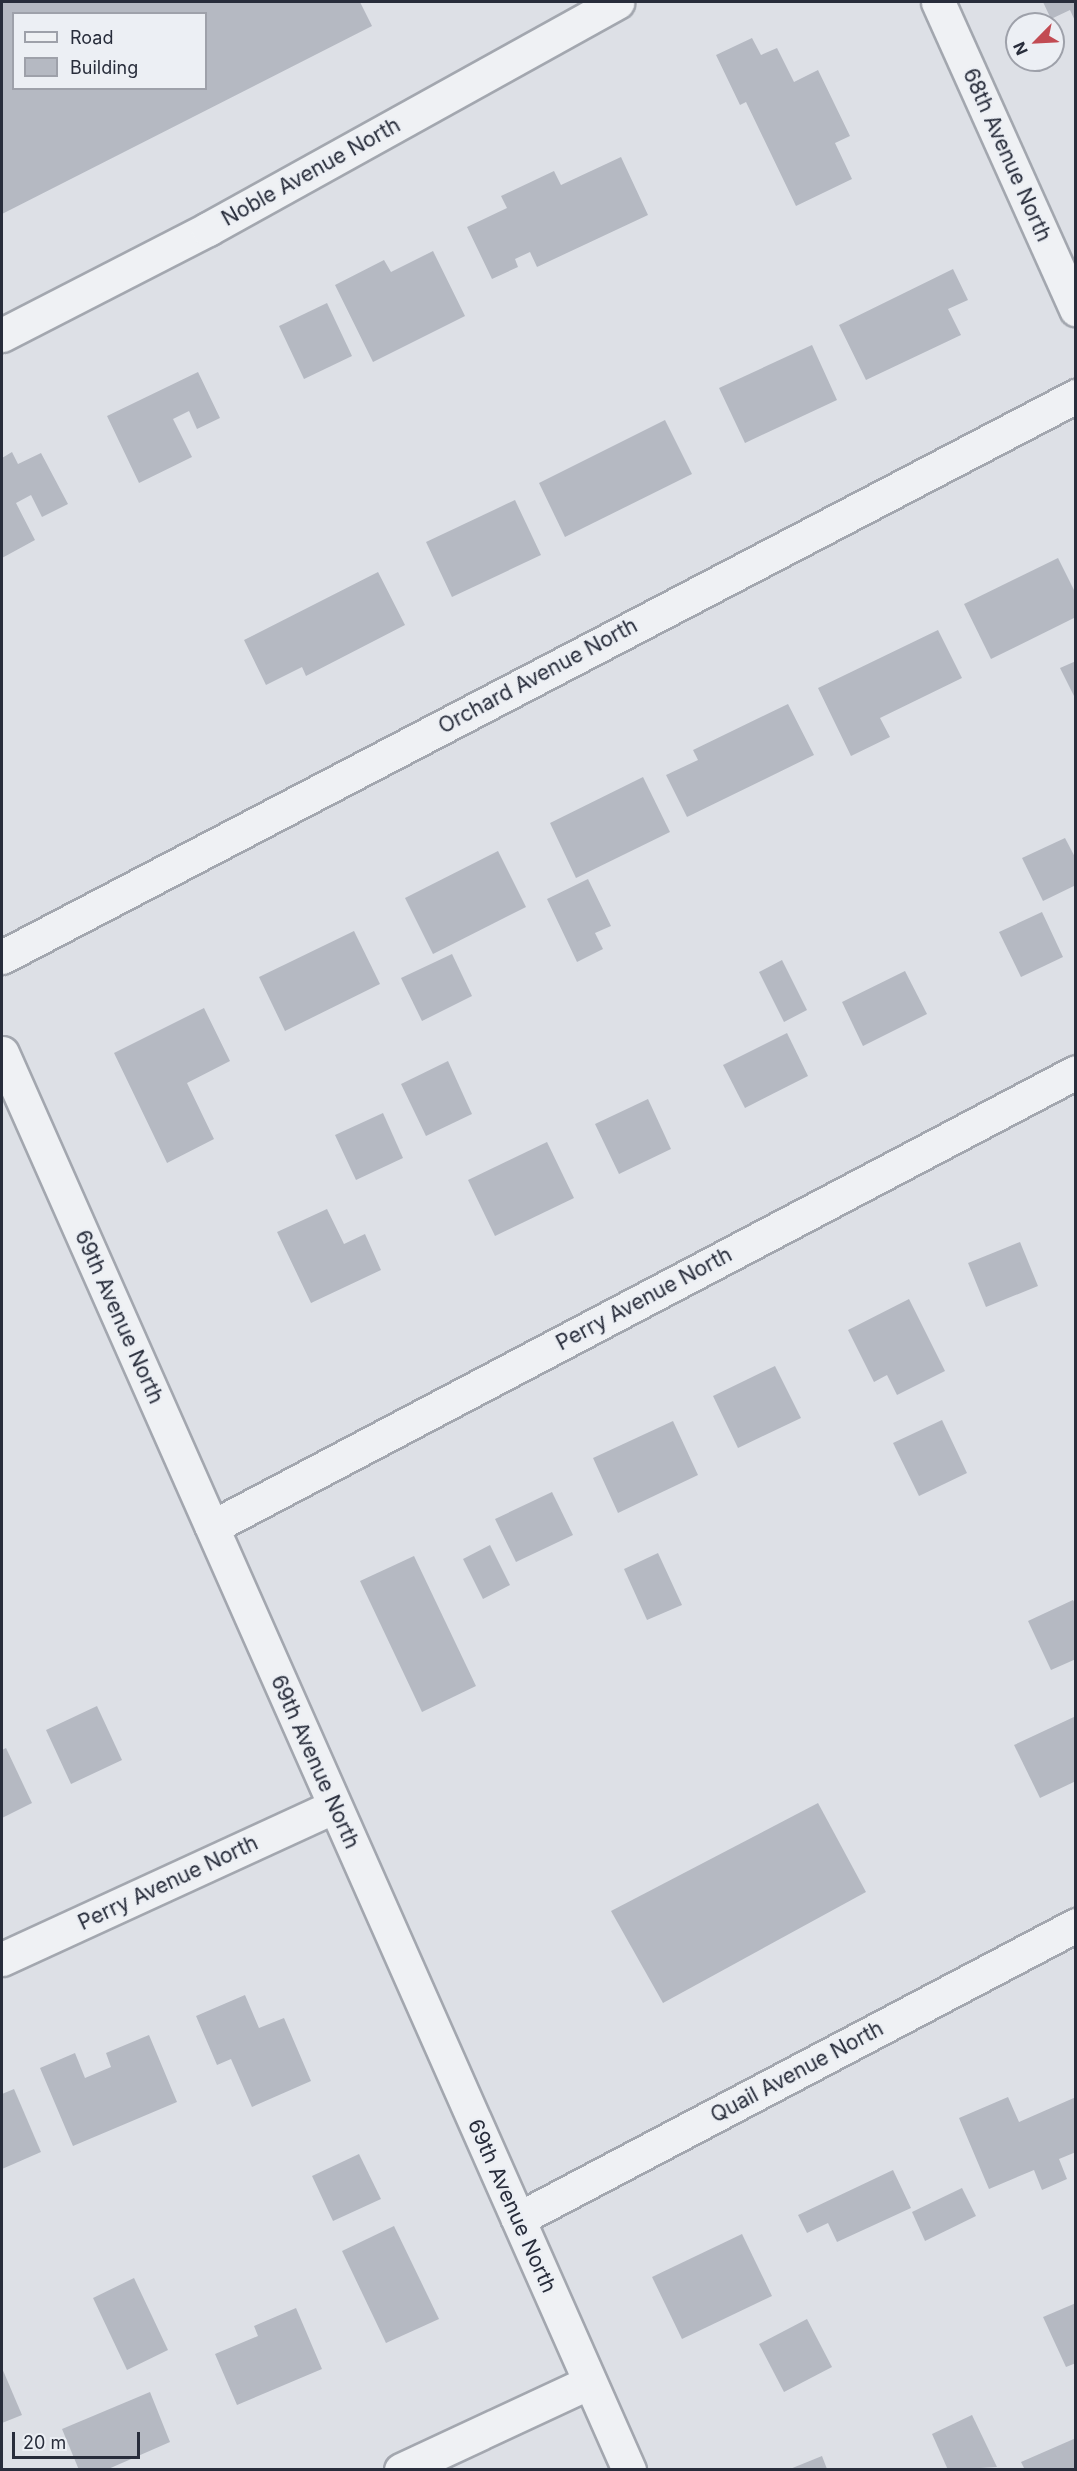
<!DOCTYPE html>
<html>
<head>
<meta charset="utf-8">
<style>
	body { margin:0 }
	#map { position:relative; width:1077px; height:2471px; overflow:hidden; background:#dde0e6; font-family:Inter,sans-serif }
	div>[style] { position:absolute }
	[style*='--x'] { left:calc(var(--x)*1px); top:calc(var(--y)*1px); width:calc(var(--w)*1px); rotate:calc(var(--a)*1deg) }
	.building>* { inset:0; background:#b5b9c2 }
	.roads { filter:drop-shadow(2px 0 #a3a7af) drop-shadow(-2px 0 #a3a7af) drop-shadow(0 2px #a3a7af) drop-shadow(0 -2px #a3a7af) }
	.minor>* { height:33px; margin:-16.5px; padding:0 16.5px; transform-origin:16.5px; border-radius:16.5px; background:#eff1f4 }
	.tertiary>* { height:33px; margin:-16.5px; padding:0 16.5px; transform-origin:16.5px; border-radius:16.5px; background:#eff1f4 }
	span { translate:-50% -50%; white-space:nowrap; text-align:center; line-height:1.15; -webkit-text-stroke:4.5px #eceff4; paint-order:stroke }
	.street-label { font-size:21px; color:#282d3b }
	.frame { position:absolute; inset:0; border:3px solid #282d3b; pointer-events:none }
	.legend { position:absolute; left:12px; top:12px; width:195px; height:78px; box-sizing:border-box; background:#eceff4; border:2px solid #9ea1aa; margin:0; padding:8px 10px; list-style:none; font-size:18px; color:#282d3b }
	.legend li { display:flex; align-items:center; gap:12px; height:30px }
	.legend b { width:30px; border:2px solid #9ea1aa }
	.north { position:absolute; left:1005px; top:12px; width:60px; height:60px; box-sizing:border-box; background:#eceff4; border:2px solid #9ea1aa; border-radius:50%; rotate:246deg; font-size:16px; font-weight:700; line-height:24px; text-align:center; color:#282d3b }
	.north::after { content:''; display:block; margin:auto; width:21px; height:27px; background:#c24b53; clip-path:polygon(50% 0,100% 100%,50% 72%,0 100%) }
	.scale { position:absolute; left:12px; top:2432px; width:128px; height:27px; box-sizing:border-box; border:3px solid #282d3b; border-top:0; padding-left:8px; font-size:18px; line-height:21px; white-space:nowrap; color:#282d3b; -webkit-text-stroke:4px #eceff4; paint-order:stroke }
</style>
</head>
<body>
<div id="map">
	<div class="building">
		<div style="clip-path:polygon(evenodd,2px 2px,360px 2px,372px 26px,2px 214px,2px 2px,14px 14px,206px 14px,206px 88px,14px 88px,14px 14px)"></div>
		<div style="clip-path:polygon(1043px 2px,1076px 2px,1076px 23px,1070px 10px,1051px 19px)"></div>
		<div style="clip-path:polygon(752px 38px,761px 55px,777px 48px,794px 82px,818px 70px,850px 136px,835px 143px,852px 179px,796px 206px,746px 102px,740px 105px,716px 55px)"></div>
		<div style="clip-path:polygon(621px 157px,648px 215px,537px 267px,530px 252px,515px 259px,518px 267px,492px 279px,467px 227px,507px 208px,501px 196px,554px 171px,561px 185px)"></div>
		<div style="clip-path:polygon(433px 251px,465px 316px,373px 362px,335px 285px,384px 260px,391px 272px)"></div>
		<div style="clip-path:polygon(953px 269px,968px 300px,948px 309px,961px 335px,866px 380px,839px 325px)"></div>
		<div style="clip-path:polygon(327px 303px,352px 356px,304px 379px,279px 326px)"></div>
		<div style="clip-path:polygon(812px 345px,837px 400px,745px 443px,719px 388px)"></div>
		<div style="clip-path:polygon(198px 372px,220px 418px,197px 429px,189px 411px,173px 419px,192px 457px,139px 483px,107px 416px)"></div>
		<div style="clip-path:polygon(665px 420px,692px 474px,565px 537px,539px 483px)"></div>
		<div style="clip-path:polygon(12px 452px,18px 464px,41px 453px,68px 504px,42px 517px,31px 495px,16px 503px,35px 540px,2px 558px,2px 458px)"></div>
		<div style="clip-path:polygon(515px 500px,541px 555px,452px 597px,426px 542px)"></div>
		<div style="clip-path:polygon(1058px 558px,1076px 594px,1076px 617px,991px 659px,964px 604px)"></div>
		<div style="clip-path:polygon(378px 572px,405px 625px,306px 676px,302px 667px,266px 685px,244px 640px)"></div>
		<div style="clip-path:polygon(938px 630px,962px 678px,880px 718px,890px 737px,851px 756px,818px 688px)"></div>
		<div style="clip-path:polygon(1076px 661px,1076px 700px,1060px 668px)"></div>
		<div style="clip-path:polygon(788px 704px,814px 755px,687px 817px,666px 775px,698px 760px,693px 750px)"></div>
		<div style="clip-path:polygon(643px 777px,670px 832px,576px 878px,550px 823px)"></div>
		<div style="clip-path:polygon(1065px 838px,1076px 859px,1076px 885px,1043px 901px,1022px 858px)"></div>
		<div style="clip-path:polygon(498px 851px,526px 907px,433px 954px,405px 898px)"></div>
		<div style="clip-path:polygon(588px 879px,611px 926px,595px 933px,603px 949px,577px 962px,547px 899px)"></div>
		<div style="clip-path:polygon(1042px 912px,1063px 957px,1021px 977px,999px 932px)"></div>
		<div style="clip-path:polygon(354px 931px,380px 984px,285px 1031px,259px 977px)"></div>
		<div style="clip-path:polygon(452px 954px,472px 996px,422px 1021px,401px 978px)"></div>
		<div style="clip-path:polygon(782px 960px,807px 1010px,784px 1022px,759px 972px)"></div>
		<div style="clip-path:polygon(905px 971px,927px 1014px,863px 1046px,842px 1002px)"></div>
		<div style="clip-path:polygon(204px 1008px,230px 1061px,187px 1083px,214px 1139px,167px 1163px,114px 1053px)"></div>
		<div style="clip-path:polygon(787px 1033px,808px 1076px,745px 1108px,723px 1065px)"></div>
		<div style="clip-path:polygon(448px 1061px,472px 1114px,426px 1136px,401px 1084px)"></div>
		<div style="clip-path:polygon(648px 1099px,671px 1149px,619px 1174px,595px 1124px)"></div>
		<div style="clip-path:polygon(383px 1113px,403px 1158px,356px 1180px,335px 1135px)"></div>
		<div style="clip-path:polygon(547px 1142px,574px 1198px,495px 1236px,468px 1180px)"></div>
		<div style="clip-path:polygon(327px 1209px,344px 1244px,365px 1234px,381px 1270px,311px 1303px,277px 1232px)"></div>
		<div style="clip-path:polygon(1020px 1242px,1038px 1286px,986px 1307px,968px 1263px)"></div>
		<div style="clip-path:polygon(909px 1299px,945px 1371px,897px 1395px,887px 1375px,874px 1382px,848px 1330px)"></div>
		<div style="clip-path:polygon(775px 1366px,801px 1418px,738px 1448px,713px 1396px)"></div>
		<div style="clip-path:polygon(942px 1420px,967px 1473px,919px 1496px,893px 1443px)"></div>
		<div style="clip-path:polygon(673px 1421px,698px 1475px,618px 1513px,593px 1458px)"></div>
		<div style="clip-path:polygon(552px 1492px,573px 1535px,516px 1562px,495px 1519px)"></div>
		<div style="clip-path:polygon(490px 1545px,510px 1585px,483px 1599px,463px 1559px)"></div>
		<div style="clip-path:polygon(658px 1553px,682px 1605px,647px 1620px,624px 1569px)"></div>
		<div style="clip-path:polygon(414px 1556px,476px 1686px,422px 1712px,360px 1581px)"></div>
		<div style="clip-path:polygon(1073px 1600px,1076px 1605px,1076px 1659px,1051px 1670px,1028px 1621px)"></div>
		<div style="clip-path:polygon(97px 1706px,122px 1760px,71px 1784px,46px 1730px)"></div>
		<div style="clip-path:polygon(1076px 1716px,1076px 1781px,1040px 1798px,1014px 1745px)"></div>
		<div style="clip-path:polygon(6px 1748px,32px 1803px,2px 1818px,2px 1750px)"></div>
		<div style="clip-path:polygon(818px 1803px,866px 1892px,663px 2003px,611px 1911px)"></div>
		<div style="clip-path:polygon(245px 1995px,259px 2028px,284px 2018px,311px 2081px,252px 2107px,231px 2059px,217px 2065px,196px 2016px)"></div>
		<div style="clip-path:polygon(149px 2035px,177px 2102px,73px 2146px,40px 2068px,75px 2053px,85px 2078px,111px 2067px,106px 2053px)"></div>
		<div style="clip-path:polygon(14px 2089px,41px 2152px,2px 2169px,2px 2094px)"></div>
		<div style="clip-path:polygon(1008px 2097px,1019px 2122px,1076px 2097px,1076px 2152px,1059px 2159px,1067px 2179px,1042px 2190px,1034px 2170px,989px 2189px,959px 2118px)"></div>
		<div style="clip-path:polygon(359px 2154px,381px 2199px,333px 2221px,312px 2176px)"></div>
		<div style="clip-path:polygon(893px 2170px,911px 2208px,837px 2242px,828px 2223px,807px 2233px,798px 2215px)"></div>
		<div style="clip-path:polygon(962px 2188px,976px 2216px,925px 2241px,912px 2212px)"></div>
		<div style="clip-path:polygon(394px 2226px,439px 2319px,386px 2343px,342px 2251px)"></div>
		<div style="clip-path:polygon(742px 2234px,772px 2296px,682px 2339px,652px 2277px)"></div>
		<div style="clip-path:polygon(134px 2278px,168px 2350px,127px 2370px,93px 2298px)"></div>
		<div style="clip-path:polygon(1076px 2303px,1076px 2363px,1066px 2367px,1043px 2317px)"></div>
		<div style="clip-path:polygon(296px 2308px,322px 2369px,237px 2405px,215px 2354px,258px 2336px,254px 2326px)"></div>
		<div style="clip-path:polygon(807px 2319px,832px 2367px,784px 2392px,759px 2344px)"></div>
		<div style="clip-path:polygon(2px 2368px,22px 2415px,2px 2423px)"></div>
		<div style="clip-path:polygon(150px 2392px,170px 2442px,106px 2470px,79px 2470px,62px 2429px)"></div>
		<div style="clip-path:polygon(972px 2415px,997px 2467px,948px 2470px,932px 2434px)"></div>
		<div style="clip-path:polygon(1076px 2438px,1076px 2470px,1025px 2470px,1021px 2462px)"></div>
		<div style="clip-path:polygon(822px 2456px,827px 2469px,790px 2469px)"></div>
	</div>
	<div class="roads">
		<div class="minor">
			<div style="--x:938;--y:2;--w:337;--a:65.8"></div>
			<div style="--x:2;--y:335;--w:232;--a:-27.2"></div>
			<div style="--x:208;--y:229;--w:468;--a:-29"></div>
			<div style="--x:2;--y:957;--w:1212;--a:-27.58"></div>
			<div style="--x:212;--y:1527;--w:976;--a:-27.77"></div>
			<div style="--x:2;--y:1959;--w:366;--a:-24.7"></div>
			<div style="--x:518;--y:2219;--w:631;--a:-27.78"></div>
			<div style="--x:401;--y:2470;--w:208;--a:-25"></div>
		</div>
		<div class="tertiary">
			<div style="--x:2;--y:1053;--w:1550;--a:66.13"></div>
		</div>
	</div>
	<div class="street-label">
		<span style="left:1007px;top:155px;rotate:66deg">68th Avenue North</span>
		<span style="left:311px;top:172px;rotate:-29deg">Noble Avenue North</span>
		<span style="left:538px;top:676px;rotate:-28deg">Orchard Avenue North</span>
		<span style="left:644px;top:1299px;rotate:-28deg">Perry Avenue North</span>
		<span style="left:119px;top:1317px;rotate:66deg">69th Avenue North</span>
		<span style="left:315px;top:1762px;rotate:66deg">69th Avenue North</span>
		<span style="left:168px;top:1883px;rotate:-25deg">Perry Avenue North</span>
		<span style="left:797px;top:2072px;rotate:-28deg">Quail Avenue North</span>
		<span style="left:512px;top:2206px;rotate:66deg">69th Avenue North</span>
	</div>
	<div class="frame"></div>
	<ul class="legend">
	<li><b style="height:8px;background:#eff1f4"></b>Road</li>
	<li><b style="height:16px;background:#b5b9c2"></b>Building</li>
	</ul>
	<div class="north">N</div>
	<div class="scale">20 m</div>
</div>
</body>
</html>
